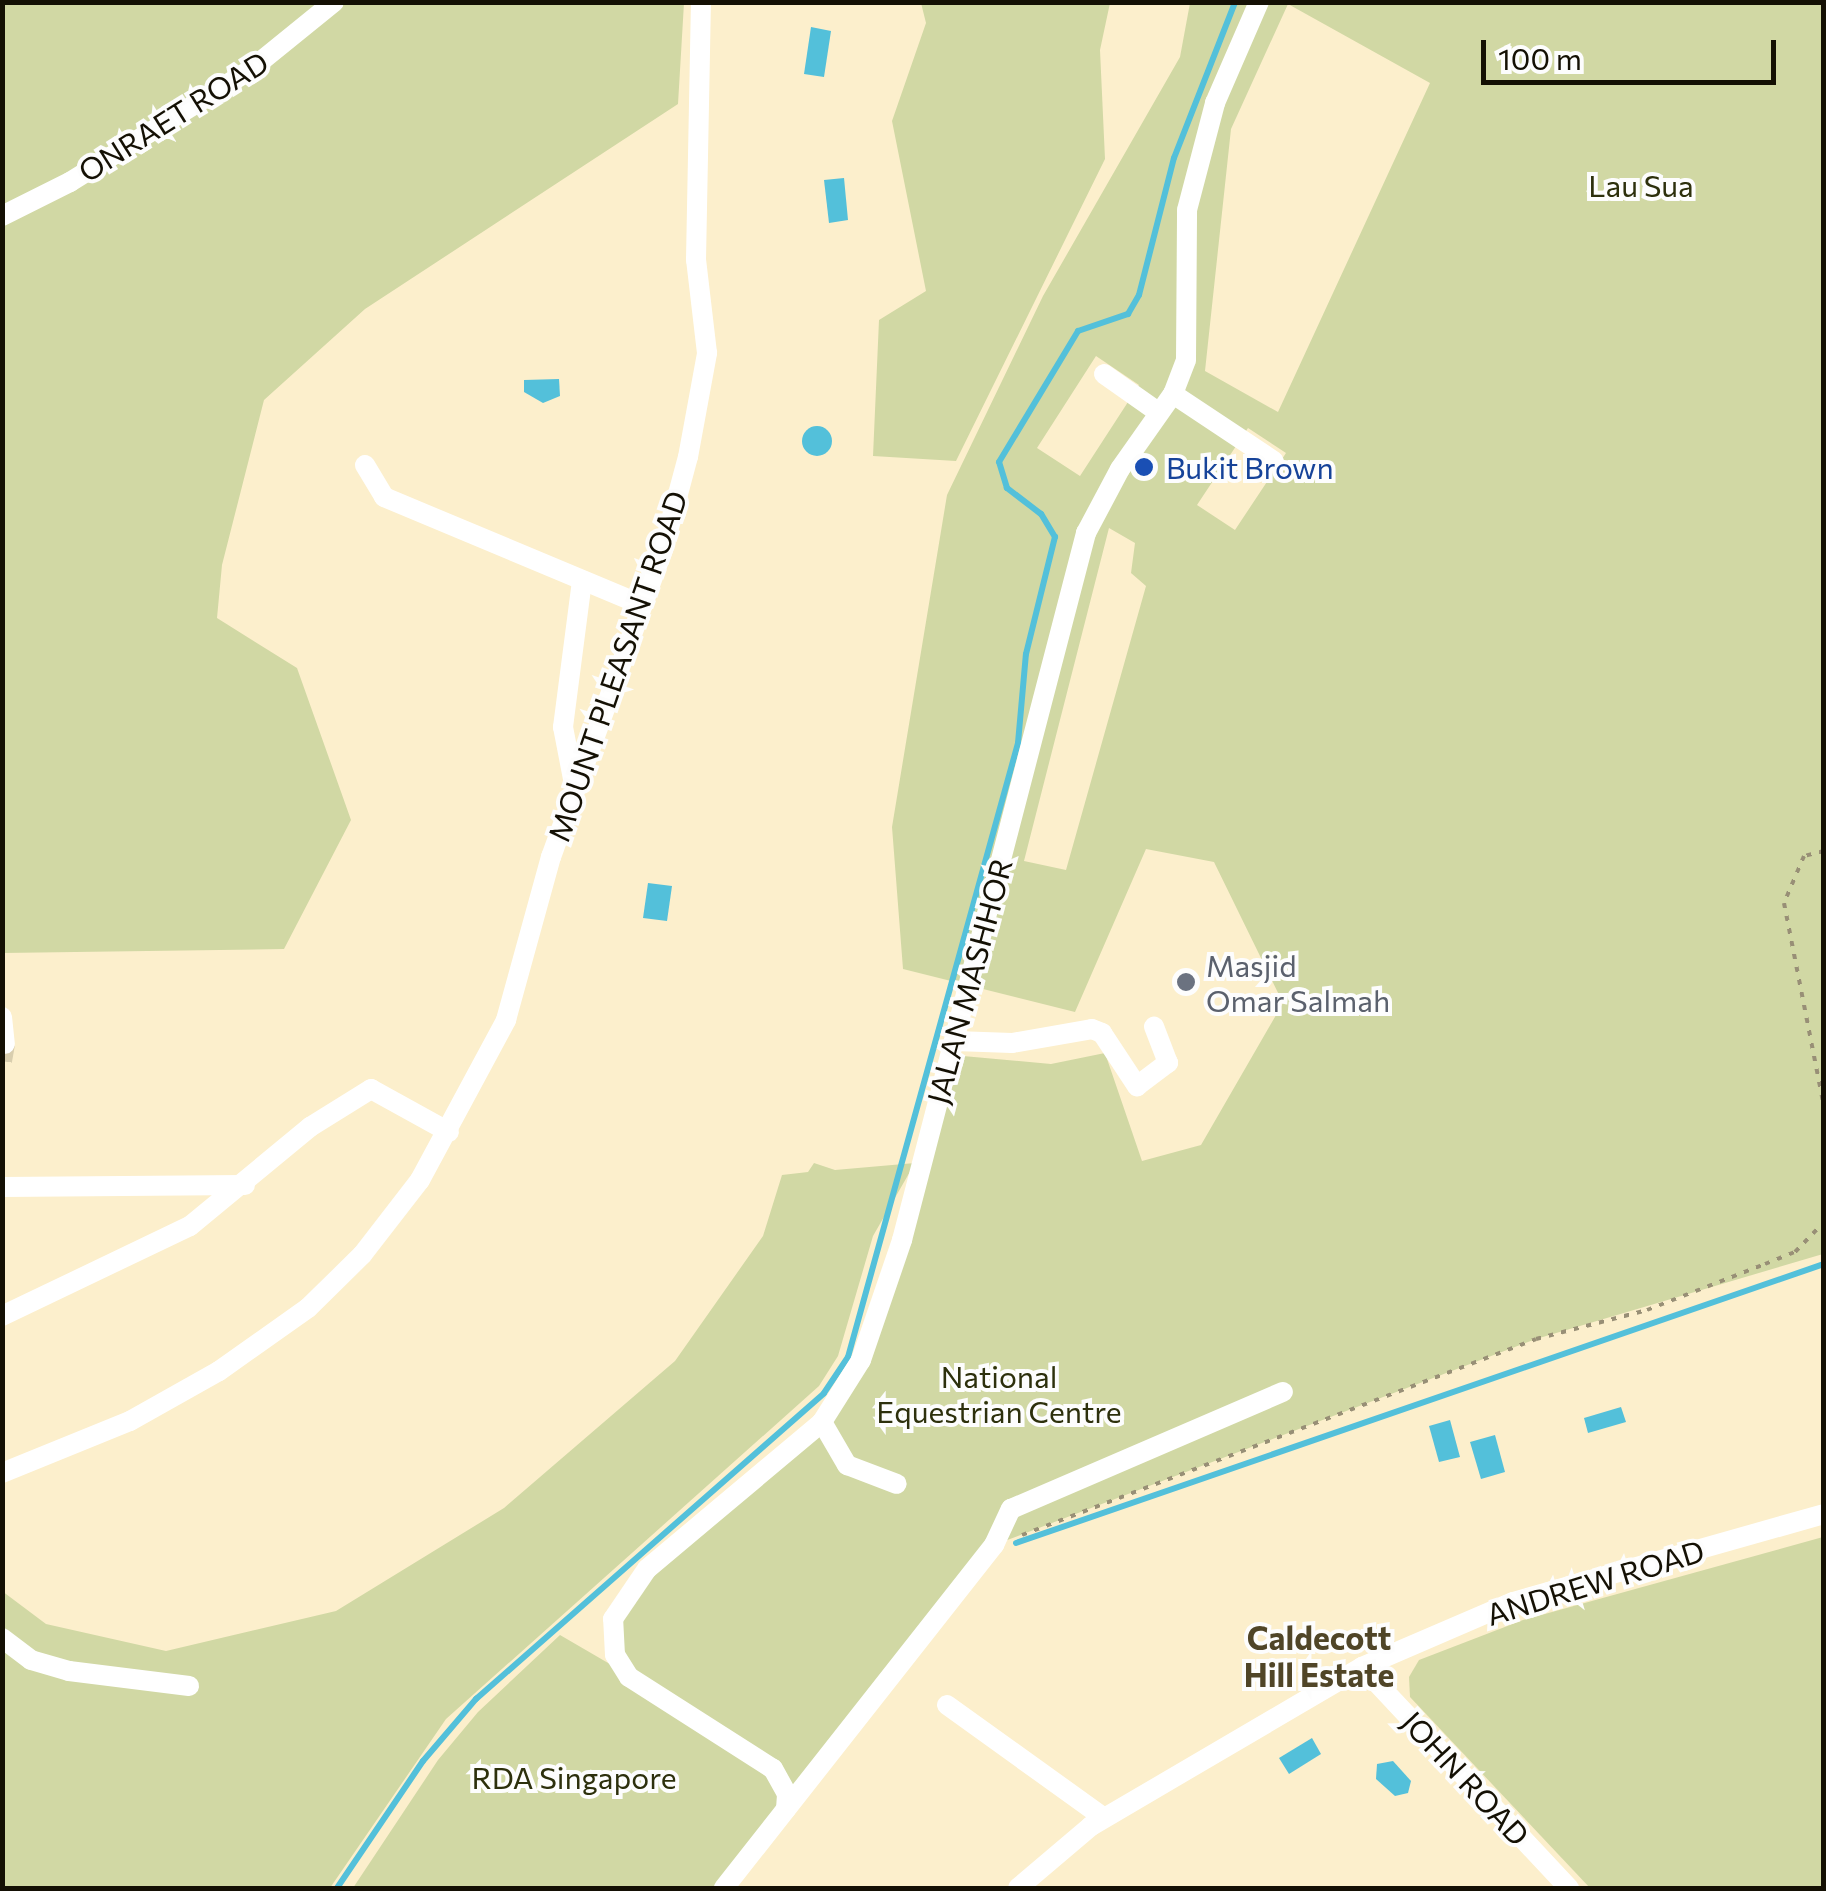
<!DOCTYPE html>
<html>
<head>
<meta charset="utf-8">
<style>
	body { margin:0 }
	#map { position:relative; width:1826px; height:1891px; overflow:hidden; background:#fcefcc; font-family:Commissioner,sans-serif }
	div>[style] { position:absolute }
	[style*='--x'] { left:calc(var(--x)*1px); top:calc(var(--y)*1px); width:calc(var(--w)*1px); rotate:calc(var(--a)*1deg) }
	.green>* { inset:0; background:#d1d8a4 }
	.water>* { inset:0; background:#53c0da }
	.round { border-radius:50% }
	.stream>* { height:6px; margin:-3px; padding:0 3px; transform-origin:3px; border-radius:3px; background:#53c0da }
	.minor-tunnel>* { height:20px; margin-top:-10px; transform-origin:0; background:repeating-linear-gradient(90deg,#d9ceae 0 20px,transparent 0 30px) }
	.path>* { height:4px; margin-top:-2px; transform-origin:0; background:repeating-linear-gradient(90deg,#988f76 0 5px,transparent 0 13px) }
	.minor>* { height:20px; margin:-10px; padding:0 10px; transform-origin:10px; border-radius:10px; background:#fff }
	.dots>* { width:28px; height:28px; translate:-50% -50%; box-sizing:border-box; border:5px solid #fdfdfd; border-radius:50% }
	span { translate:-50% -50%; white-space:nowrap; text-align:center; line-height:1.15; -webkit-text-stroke:8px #fdfdfd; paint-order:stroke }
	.street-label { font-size:30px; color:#141004 }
	.park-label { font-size:30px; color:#2d300c }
	.transit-label { font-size:30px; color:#164399 }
	.left { translate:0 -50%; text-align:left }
	.worship-label { font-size:30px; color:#5b616d }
	.neighbourhood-label { font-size:32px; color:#504527; font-weight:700 }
	.frame { position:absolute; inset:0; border:5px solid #141004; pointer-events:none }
	.scale { position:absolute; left:1481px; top:40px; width:295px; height:45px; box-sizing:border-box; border:5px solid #141004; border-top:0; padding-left:12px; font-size:30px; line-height:35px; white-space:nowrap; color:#141004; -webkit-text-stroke:8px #fdfdfd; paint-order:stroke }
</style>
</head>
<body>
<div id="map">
	<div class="green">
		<div style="clip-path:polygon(2px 3px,684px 3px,678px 104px,365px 309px,264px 400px,222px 565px,217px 618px,297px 668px,351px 820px,284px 949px,3px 953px)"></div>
		<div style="clip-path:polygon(921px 3px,1110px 3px,1100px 50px,1105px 159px,956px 461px,873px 456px,879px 320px,926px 291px,892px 121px,926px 23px)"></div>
		<div style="clip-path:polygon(evenodd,1190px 3px,1823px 3px,1823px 1254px,1536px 1339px,994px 1545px,723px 1888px,353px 1888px,438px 1760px,478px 1712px,560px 1635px,627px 1674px,616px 1654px,623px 1599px,843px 1393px,963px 1056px,1051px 1064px,1105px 1053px,1142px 1161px,1201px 1145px,1283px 1003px,1214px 862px,1146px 849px,1075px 1012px,903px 969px,892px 827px,947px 495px,1043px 296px,1180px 57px,1190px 3px,1288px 4px,1430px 83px,1278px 412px,1205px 371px,1231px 129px,1288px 4px,1190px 3px,1096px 356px,1139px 385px,1080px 476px,1037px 448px,1096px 356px,1190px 3px,1248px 428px,1286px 453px,1235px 530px,1197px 505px,1248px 428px,1190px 3px,1109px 528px,1135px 543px,1131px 573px,1146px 586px,1066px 870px,1024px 861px,1109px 528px)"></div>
		<div style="clip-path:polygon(814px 1163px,835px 1170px,915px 1163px,873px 1236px,838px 1356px,819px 1386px,446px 1719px,330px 1888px,3px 1888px,2px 1591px,46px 1624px,166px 1651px,336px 1611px,504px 1508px,675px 1361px,763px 1236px,782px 1175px,808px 1172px)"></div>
		<div style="clip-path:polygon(1823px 1537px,1823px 1888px,1590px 1888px,1410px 1697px,1409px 1677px,1419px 1660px,1523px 1620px)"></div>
	</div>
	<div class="water">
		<div style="clip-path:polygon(811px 27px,831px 31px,824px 77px,804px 74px)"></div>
		<div style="clip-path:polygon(844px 178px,848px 220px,829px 223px,824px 180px)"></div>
		<div style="clip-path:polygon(559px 379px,560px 396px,543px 403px,524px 392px,524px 380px)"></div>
		<div class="round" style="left:802px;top:426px;width:30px;height:30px"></div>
		<div style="clip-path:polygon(648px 883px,672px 886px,667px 921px,643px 918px)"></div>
		<div style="clip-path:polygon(1621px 1407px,1626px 1422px,1588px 1433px,1584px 1418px)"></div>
		<div style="clip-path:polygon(1450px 1420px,1460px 1457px,1439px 1462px,1429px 1426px)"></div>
		<div style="clip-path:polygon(1495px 1435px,1505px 1472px,1481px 1479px,1470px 1442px)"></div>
		<div style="clip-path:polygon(1312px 1738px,1321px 1754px,1289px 1774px,1279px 1758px)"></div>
		<div style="clip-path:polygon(1393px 1761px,1411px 1781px,1408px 1793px,1395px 1796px,1376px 1779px,1377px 1764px)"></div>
	</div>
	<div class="stream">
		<div style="--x:1016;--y:1543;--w:855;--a:-19.05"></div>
		<div style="--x:337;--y:1888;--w:153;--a:-55.9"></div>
		<div style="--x:423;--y:1761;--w:82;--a:-49.5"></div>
		<div style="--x:476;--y:1699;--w:463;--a:-41.3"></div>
		<div style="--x:824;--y:1393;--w:43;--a:-56.3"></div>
		<div style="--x:848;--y:1357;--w:637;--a:-74.52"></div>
		<div style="--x:1018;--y:743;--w:89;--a:-84.9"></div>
		<div style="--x:1026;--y:654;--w:121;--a:-76.1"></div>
		<div style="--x:1055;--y:537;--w:27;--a:-121"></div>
		<div style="--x:1041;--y:514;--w:43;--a:-142.6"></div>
		<div style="--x:1007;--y:488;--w:27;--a:-107"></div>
		<div style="--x:999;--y:462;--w:153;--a:-58.9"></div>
		<div style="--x:1078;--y:331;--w:53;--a:-18.8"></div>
		<div style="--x:1128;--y:314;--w:22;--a:-60"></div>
		<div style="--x:1139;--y:295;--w:141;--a:-75.7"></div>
		<div style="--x:1174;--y:158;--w:168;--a:-68.6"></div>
	</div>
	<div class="minor-tunnel">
		<div style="--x:2;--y:1061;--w:17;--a:-80"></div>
	</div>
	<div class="path">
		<div style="--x:1824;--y:851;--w:21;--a:166"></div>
		<div style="--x:1804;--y:856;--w:51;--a:113.1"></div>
		<div style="--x:1784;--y:903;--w:207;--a:78.9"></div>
		<div style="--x:1022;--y:1535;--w:550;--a:-20.87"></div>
		<div style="--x:1536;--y:1339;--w:115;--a:-14.6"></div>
		<div style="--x:1647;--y:1310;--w:127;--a:-21.3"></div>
		<div style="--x:1765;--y:1264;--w:32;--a:-22"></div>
		<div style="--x:1795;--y:1252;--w:42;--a:-46"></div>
	</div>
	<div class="minor">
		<div style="--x:2;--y:216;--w:76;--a:-26.6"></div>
		<div style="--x:70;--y:182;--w:212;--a:-31.9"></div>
		<div style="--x:250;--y:70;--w:108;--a:-39"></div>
		<div style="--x:1104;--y:374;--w:66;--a:35.1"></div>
		<div style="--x:1173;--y:394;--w:121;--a:33.6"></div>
		<div style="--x:365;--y:465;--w:37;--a:59"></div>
		<div style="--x:384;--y:497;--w:280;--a:22.7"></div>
		<div style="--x:574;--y:784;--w:58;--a:-100.9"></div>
		<div style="--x:563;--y:727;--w:148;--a:-82.6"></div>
		<div style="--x:2;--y:1017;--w:27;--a:84"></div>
		<div style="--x:955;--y:1041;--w:57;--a:2"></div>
		<div style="--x:1012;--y:1043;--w:81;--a:-9.9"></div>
		<div style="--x:1092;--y:1029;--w:11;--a:22"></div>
		<div style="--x:1102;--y:1033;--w:64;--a:56.6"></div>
		<div style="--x:1137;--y:1086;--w:39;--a:-37"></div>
		<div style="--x:1168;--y:1063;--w:39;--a:-111"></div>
		<div style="--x:2;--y:1187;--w:243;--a:-0.5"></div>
		<div style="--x:2;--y:1316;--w:208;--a:-25.6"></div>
		<div style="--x:190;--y:1226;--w:156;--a:-39.5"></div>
		<div style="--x:310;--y:1127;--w:72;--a:-31.9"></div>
		<div style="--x:371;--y:1089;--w:89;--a:28.9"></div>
		<div style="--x:822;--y:1422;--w:50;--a:59.8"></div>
		<div style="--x:847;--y:1465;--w:53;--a:20.8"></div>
		<div style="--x:2;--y:1473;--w:138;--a:-22.1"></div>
		<div style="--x:130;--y:1421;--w:102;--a:-29.3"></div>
		<div style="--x:219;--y:1371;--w:109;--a:-35.3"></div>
		<div style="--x:308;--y:1308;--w:76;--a:-44.5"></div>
		<div style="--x:362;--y:1255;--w:95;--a:-52.3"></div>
		<div style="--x:420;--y:1180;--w:182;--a:-61.7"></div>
		<div style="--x:506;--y:1020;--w:169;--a:-74.6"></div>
		<div style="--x:551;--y:857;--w:327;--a:-70"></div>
		<div style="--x:663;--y:550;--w:96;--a:-75"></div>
		<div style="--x:688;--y:457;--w:106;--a:-79.6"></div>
		<div style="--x:707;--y:353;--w:94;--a:-96.7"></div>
		<div style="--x:696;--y:260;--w:258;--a:-88.9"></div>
		<div style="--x:2;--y:1638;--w:36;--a:37"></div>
		<div style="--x:31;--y:1660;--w:40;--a:16"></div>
		<div style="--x:69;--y:1671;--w:121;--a:7.1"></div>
		<div style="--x:1362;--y:1667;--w:303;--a:46.9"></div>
		<div style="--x:947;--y:1705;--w:193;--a:35.7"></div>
		<div style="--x:786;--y:1809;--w:15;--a:-86"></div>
		<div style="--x:787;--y:1794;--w:29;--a:-119"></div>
		<div style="--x:773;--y:1769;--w:171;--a:-147.4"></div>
		<div style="--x:629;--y:1677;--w:26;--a:-122"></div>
		<div style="--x:615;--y:1655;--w:36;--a:-93"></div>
		<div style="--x:613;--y:1619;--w:60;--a:-55.8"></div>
		<div style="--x:647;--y:1569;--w:229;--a:-40"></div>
		<div style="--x:822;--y:1422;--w:73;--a:-57.8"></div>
		<div style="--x:861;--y:1360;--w:127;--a:-71.1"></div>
		<div style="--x:902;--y:1240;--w:731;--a:-75.41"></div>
		<div style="--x:1086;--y:533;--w:72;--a:-62"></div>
		<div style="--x:1120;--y:469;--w:92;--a:-54.8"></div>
		<div style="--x:1173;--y:394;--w:36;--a:-69"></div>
		<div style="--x:1186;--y:360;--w:150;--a:-89.6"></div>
		<div style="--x:1187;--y:210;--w:111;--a:-75.3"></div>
		<div style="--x:1215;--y:103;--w:110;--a:-66.5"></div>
		<div style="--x:724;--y:1888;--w:437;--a:-51.8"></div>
		<div style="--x:994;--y:1545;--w:40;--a:-65"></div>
		<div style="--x:1011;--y:1509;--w:296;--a:-23.3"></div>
		<div style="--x:1018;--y:1888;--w:96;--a:-40.3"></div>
		<div style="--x:1091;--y:1826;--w:314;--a:-30.4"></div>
		<div style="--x:1362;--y:1667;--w:164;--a:-23.3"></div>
		<div style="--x:1513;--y:1602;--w:323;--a:-15.8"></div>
	</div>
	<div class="dots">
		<div style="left:1144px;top:467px;background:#1a4fb4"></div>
		<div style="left:1186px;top:982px;background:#6b7280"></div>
	</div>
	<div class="street-label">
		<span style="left:173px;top:116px;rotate:-32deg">ONRAET ROAD</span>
		<span style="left:617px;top:666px;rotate:-71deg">MOUNT PLEASANT ROAD</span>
		<span style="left:969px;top:981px;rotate:-75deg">JALAN MASHHOR</span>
		<span style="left:1595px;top:1582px;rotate:-17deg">ANDREW ROAD</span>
		<span style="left:1466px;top:1778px;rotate:47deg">JOHN ROAD</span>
	</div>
	<div class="park-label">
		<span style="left:1641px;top:185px">Lau Sua</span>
		<span style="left:999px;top:1393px">National<br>Equestrian Centre</span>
		<span style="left:574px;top:1777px">RDA Singapore</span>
	</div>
	<div class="transit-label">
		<span class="left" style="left:1166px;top:467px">Bukit Brown</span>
	</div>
	<div class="worship-label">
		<span class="left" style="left:1206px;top:982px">Masjid<br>Omar Salmah</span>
	</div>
	<div class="neighbourhood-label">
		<span style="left:1319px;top:1656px">Caldecott<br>Hill Estate</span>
	</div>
	<div class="frame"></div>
	<div class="scale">100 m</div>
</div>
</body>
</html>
